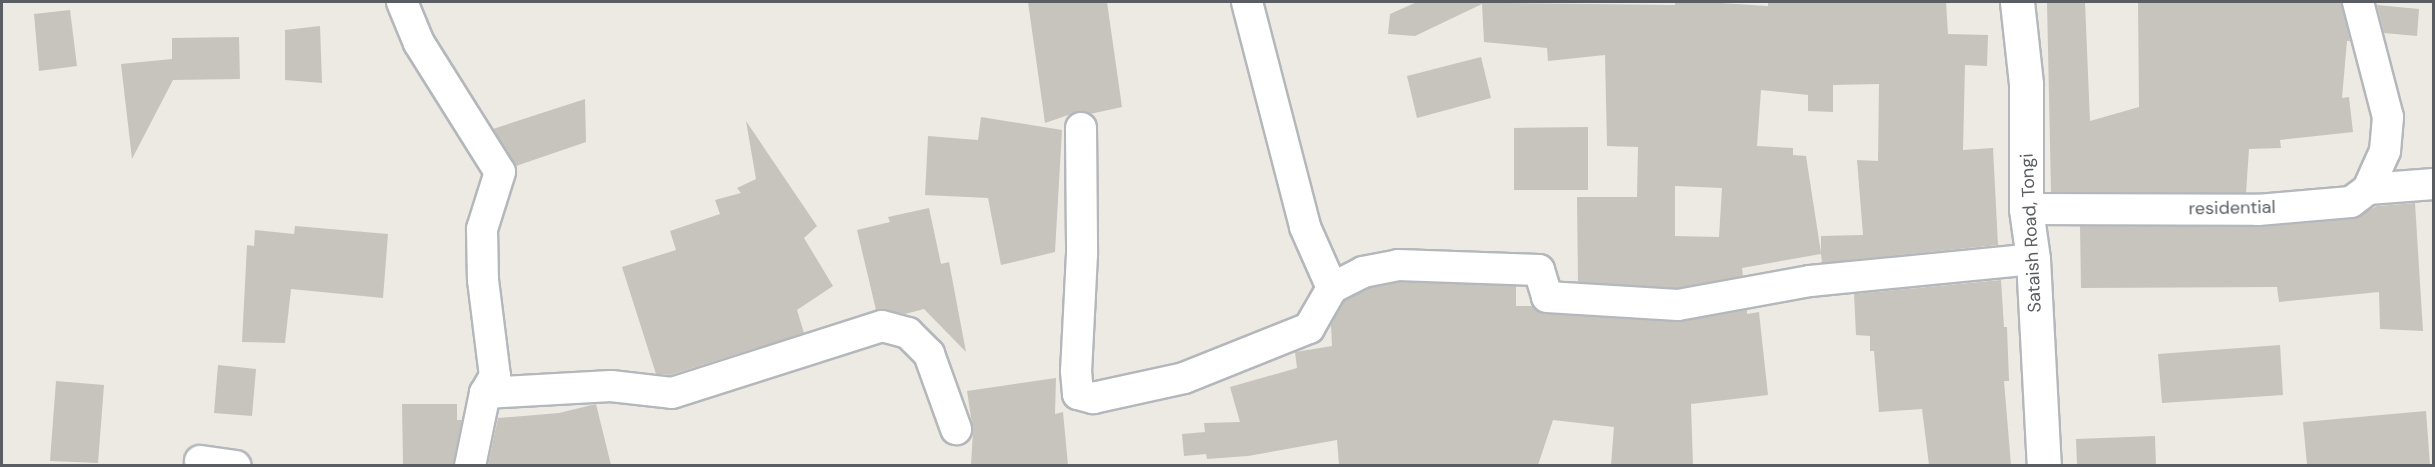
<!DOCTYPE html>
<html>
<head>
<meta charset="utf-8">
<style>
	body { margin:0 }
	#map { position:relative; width:2435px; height:467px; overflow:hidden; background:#eceae2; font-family:"DM Sans",sans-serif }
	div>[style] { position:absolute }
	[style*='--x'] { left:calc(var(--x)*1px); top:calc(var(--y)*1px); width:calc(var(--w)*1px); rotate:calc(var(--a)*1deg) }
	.building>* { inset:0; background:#c7c4be }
	.roads { filter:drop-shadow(2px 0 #b4b7bb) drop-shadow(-2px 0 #b4b7bb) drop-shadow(0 2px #b4b7bb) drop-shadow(0 -2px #b4b7bb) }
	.minor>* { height:30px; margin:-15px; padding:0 15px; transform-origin:15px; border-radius:15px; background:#fff }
	.tertiary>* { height:33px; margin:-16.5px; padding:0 16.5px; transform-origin:16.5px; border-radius:16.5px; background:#fff }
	span { translate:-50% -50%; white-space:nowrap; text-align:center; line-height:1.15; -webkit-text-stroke:6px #fff; paint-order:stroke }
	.street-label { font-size:18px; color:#5a5d61 }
	.frame { position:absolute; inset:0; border:3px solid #5a5d61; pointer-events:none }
</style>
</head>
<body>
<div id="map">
	<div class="building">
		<div style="clip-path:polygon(1028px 2px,1107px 2px,1122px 107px,1090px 114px,1080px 111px,1045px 123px)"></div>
		<div style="clip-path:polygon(evenodd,1417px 2px,1675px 5px,1675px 2px,1706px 2px,1768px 6px,1768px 2px,1946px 2px,1948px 34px,1988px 35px,1987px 66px,1965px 65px,1963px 150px,1993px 148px,1998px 245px,1822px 263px,1821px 254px,1742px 268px,1743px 276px,1677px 288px,1578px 282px,1577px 197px,1637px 197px,1638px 147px,1607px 146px,1605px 55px,1548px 61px,1547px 48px,1484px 42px,1482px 4px,1415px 36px,1388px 34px,1390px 14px,1417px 2px,1879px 84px,1878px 161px,1857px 160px,1863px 235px,1821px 236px,1821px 253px,1806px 156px,1793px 155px,1793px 148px,1757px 146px,1761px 90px,1808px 95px,1808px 111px,1833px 112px,1833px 85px,1879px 84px,1417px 2px,1675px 186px,1722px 188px,1719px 237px,1675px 236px,1675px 186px)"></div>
		<div style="clip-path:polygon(2047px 2px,2085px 2px,2090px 121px,2139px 107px,2138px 2px,2341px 2px,2350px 41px,2347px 41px,2342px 98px,2349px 97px,2353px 132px,2280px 140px,2281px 148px,2249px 149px,2246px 193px,2051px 192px)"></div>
		<div style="clip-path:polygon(2377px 5px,2419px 9px,2417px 36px,2384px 33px)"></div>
		<div style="clip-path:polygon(70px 10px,77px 66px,39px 71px,34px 14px)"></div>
		<div style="clip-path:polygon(320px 26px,322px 83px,285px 80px,285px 30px)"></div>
		<div style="clip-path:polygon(239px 37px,240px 79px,173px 80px,132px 159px,121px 64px,172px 59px,172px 38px)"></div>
		<div style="clip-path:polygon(1481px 57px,1491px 98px,1417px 118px,1407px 76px)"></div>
		<div style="clip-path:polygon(585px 99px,586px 142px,516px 166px,493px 129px)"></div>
		<div style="clip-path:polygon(981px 117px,1062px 130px,1055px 252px,1001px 265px,988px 198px,925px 195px,928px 136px,978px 140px)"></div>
		<div style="clip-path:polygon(746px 121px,817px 226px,804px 238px,833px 286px,797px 310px,804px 333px,670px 375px,656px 374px,622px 267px,676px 250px,670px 231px,720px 214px,715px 200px,741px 193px,737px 188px,756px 179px)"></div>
		<div style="clip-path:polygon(1588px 127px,1588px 190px,1514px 190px,1514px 128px)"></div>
		<div style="clip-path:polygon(2415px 203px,2423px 331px,2380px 329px,2379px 292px,2279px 302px,2277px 287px,2081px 288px,2080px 226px,2259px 227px,2352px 219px,2377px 206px)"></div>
		<div style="clip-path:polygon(929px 208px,941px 264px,949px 262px,966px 352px,924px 309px,905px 314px,876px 310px,857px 230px,890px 222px,888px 217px)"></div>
		<div style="clip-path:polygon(295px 226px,388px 234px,383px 298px,291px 289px,285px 343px,242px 342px,247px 245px,254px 246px,255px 230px,294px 234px)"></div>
		<div style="clip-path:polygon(2001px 280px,2004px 327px,2007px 327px,2009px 381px,2004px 381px,2011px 465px,1929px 465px,1922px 409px,1879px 412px,1874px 351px,1870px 351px,1870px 336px,1856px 335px,1854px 294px)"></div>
		<div style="clip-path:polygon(1399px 282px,1516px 286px,1516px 306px,1533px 306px,1546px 314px,1677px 322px,1747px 310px,1747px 314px,1759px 312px,1768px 395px,1691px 404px,1693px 465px,1611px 465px,1614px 427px,1553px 420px,1538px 465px,1339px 465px,1337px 440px,1248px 456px,1207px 459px,1206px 454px,1184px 456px,1182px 434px,1205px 432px,1204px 423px,1240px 422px,1230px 387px,1297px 368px,1295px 352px,1332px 346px,1331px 325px,1344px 301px,1369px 288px)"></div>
		<div style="clip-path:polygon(2280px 345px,2283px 395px,2162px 403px,2158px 354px)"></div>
		<div style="clip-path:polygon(218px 365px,256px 369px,252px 416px,214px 413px)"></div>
		<div style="clip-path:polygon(1056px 378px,1055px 414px,1063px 412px,1068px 465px,971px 465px,973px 431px,967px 391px)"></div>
		<div style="clip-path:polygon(56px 381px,104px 385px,98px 463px,50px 461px)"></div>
		<div style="clip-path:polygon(402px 404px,457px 404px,457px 420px,462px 420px,453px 465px,403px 465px)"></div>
		<div style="clip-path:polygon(596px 404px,611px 465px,488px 465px,498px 418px,559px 413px)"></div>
		<div style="clip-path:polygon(2426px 411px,2430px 465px,2307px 465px,2303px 422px)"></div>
		<div style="clip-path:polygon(2155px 436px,2156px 465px,2077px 465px,2076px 439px)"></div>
	</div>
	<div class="roads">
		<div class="minor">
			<div style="--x:402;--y:2;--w:44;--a:67.5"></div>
			<div style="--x:419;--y:43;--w:152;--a:57.9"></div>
			<div style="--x:500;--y:172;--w:60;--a:107.5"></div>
			<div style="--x:482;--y:229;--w:51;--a:88.9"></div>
			<div style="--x:483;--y:280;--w:97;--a:82.9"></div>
			<div style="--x:495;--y:376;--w:20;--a:120"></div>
			<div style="--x:485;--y:393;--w:75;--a:101.6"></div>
			<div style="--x:1247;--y:2;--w:232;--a:75.5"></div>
			<div style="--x:1305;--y:227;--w:67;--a:66.1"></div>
			<div style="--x:2358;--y:2;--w:119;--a:75.4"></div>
			<div style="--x:2388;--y:117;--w:34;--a:95"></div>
			<div style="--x:2385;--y:151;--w:42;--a:114.1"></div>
			<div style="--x:1081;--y:128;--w:126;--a:89.5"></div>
			<div style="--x:1082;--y:254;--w:117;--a:92.9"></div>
			<div style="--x:1076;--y:371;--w:23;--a:85"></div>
			<div style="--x:1078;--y:394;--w:16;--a:15"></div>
			<div style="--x:1093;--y:398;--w:93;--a:-12.4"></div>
			<div style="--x:1184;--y:378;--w:135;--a:-21.8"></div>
			<div style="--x:1309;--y:328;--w:46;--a:-60.1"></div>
			<div style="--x:1332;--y:288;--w:35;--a:-27"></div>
			<div style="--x:1363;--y:272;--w:36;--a:-11"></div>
			<div style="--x:1398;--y:265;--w:141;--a:2"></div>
			<div style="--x:1539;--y:270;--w:28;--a:73"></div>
			<div style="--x:1547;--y:297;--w:131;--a:3.5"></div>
			<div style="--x:1678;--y:305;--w:134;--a:-10.3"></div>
			<div style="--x:1810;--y:281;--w:224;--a:-5.6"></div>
			<div style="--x:2026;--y:209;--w:232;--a:0.2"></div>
			<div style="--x:2258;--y:210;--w:93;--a:-4.9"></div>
			<div style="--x:2351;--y:202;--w:21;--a:-37"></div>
			<div style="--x:2368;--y:189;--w:66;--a:-4.3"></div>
			<div style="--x:485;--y:393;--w:126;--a:-3.2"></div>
			<div style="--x:611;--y:386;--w:61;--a:6.5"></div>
			<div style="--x:672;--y:393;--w:220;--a:-17.7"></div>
			<div style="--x:882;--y:326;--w:27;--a:15"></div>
			<div style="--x:908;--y:333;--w:30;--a:45"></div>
			<div style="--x:929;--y:354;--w:80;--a:70.2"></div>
			<div style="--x:200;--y:461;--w:36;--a:8"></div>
		</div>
		<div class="tertiary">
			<div style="--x:2017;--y:2;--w:82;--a:83.7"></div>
			<div style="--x:2026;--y:84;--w:125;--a:90"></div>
			<div style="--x:2026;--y:209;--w:50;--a:82"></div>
			<div style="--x:2033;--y:259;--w:207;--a:87"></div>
		</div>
	</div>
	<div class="street-label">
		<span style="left:2232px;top:208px;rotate:-1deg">residential</span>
		<span style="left:2031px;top:233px;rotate:-93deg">Sataish Road, Tongi</span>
	</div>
	<div class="frame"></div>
</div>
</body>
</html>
